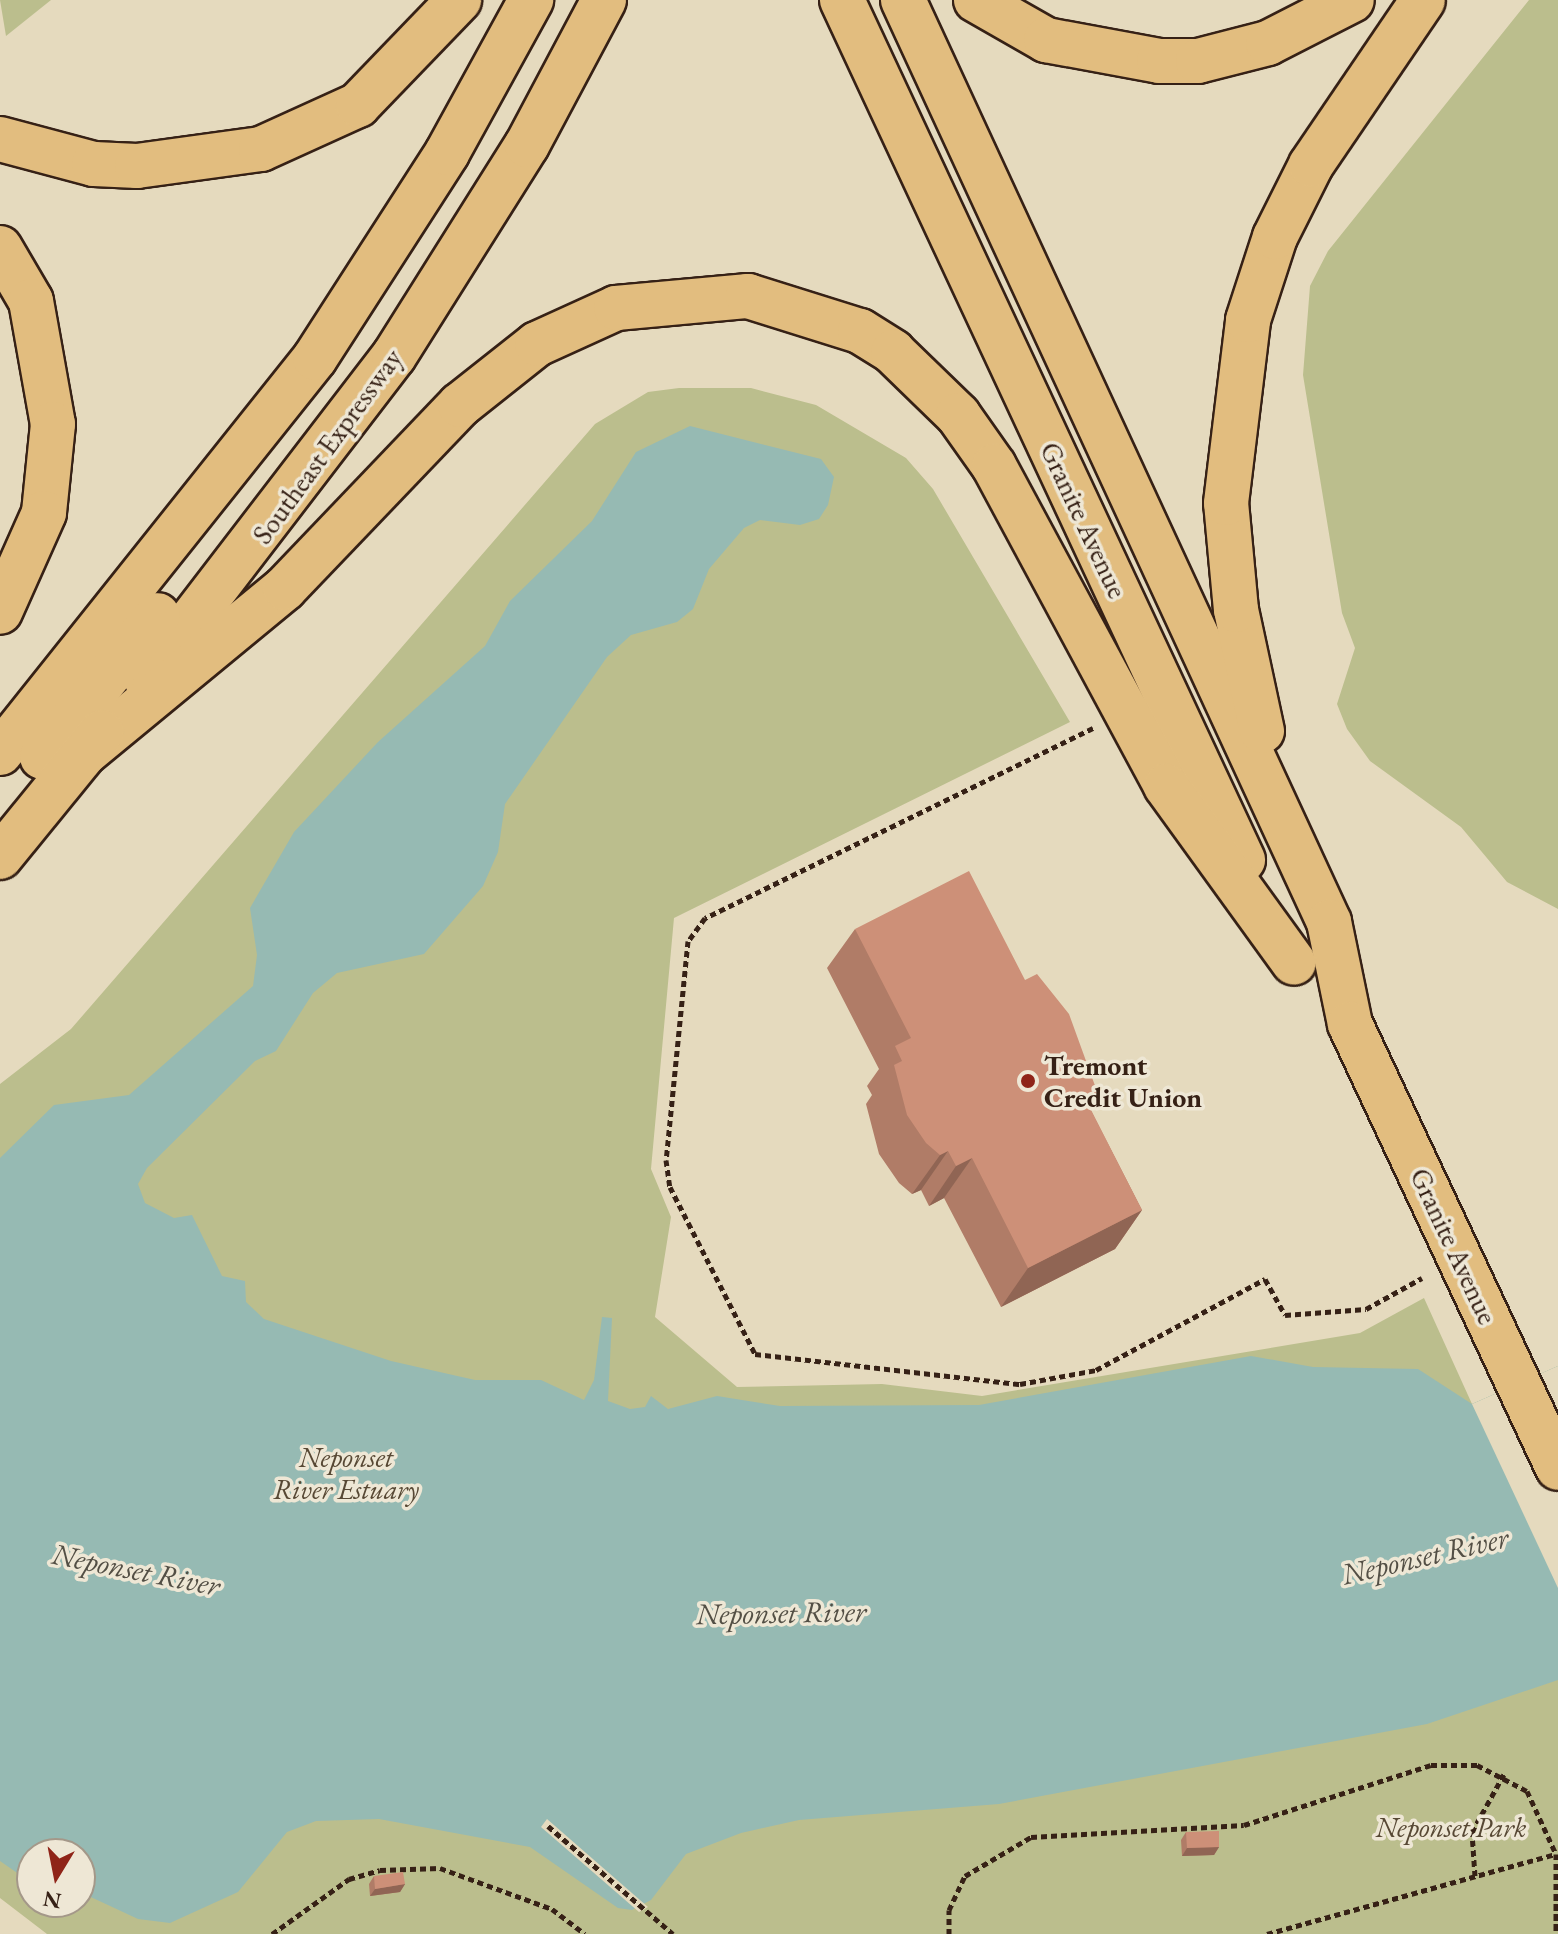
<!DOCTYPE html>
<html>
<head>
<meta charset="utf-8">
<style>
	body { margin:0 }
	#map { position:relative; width:1558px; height:1934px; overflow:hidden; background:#e5dabe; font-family:"EB Garamond",serif }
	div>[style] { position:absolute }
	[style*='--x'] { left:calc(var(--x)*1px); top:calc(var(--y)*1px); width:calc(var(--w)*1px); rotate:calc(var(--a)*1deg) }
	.green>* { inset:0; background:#bbbe8d }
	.water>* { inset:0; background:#96bab3 }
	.pier>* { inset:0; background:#e5dabe }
	.path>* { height:5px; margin-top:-2.5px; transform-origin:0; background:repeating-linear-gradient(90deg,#362116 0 6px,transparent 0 10px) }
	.roads { filter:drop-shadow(2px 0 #362116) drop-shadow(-2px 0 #362116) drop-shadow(0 2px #362116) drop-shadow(0 -2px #362116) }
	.highway>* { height:44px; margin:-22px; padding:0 22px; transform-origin:22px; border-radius:22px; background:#e2bd7f }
	.wall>* { inset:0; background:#b07c67 }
	.shaded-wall>* { inset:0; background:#906554 }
	.building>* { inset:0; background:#cd9078 }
	.dots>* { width:22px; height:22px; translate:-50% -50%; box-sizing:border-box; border:4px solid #eee7d5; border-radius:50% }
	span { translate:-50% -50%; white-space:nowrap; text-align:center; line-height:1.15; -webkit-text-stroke:7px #eee7d5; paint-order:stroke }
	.street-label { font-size:28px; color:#362116 }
	.poi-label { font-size:28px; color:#362116; font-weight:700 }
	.left { translate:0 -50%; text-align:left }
	.park-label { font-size:28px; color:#574834; font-style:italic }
	.water-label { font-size:30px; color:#534f45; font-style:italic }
	.north { position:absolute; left:16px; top:1838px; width:80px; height:80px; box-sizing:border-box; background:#eee7d5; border:2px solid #a49889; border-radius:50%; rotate:190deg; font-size:22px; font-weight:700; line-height:32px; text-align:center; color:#362116 }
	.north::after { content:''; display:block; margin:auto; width:28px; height:36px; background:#8f2418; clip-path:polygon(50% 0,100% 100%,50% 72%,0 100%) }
</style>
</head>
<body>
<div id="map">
	<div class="green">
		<div style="clip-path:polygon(0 0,51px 0,6px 36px)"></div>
		<div style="clip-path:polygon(1529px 0,1558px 0,1558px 909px,1507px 882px,1461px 827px,1370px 761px,1347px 729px,1337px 704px,1355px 648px,1342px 613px,1303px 375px,1310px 286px,1328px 251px)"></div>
		<div style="clip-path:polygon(evenodd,679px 388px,751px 388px,816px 405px,906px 458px,933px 489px,1070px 722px,674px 918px,651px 1169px,671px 1217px,655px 1317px,737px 1387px,882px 1384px,982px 1396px,1360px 1333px,1424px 1298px,1472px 1404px,1558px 1366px,1558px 1934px,47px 1934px,0 1898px,0 1084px,71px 1029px,595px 424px,648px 392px,679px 388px,32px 1854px,80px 1854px,80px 1902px,32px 1902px,32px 1854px)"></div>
	</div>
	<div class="water">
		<div style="clip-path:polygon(690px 426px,821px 459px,834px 477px,828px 505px,819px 519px,800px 525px,760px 520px,744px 528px,709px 569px,693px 609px,677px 622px,631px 635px,607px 657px,505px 804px,498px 852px,483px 886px,424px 954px,337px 973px,313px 993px,276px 1051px,255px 1061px,147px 1168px,138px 1184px,145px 1203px,174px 1218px,192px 1215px,222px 1276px,245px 1281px,246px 1302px,264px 1319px,391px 1361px,475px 1380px,541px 1380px,584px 1400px,594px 1380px,602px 1317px,612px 1318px,608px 1401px,630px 1409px,645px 1407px,651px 1396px,668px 1409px,717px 1396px,780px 1406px,979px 1405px,1251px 1356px,1313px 1367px,1418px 1369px,1472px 1404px,1558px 1366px,1558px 1680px,1427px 1724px,999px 1804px,799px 1820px,741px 1833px,686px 1854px,651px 1900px,632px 1910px,618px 1908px,530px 1847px,379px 1819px,316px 1821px,287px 1832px,238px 1892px,170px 1923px,138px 1919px,80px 1892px,80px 1854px,32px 1854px,32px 1880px,23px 1877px,0 1861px,0 1158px,54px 1105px,129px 1095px,253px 986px,257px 955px,250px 908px,294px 832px,378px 742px,485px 646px,510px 601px,592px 521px,636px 452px)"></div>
	</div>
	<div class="pier">
		<div style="clip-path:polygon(1558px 1366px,1558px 1588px,1472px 1404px)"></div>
		<div style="clip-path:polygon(547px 1819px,648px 1907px,639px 1912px,541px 1827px)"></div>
	</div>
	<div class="path">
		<div style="--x:1093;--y:728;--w:432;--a:153.9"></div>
		<div style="--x:705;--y:918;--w:29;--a:126"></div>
		<div style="--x:688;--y:941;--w:220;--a:95.7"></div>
		<div style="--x:666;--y:1160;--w:27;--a:82"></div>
		<div style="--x:670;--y:1187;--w:187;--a:63"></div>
		<div style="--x:755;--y:1354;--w:267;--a:6.5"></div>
		<div style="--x:1020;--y:1384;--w:77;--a:-10.4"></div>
		<div style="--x:1096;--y:1370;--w:192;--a:-28.3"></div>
		<div style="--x:1265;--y:1279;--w:41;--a:60.9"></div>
		<div style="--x:1285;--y:1315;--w:81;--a:-4.2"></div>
		<div style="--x:1366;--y:1309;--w:64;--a:-29"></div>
		<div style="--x:548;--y:1826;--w:165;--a:40.8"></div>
		<div style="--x:1475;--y:1876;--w:44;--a:-93.9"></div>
		<div style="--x:1472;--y:1832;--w:66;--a:-61.1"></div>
		<div style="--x:272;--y:1934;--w:95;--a:-35.5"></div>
		<div style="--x:349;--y:1879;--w:32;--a:-16"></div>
		<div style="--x:380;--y:1870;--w:60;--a:-1.9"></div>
		<div style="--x:440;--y:1868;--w:119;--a:20.1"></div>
		<div style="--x:552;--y:1909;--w:41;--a:37.1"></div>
		<div style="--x:949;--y:1934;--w:24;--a:-90"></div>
		<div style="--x:949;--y:1910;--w:38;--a:-65"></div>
		<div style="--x:965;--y:1876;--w:77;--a:-30.6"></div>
		<div style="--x:1031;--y:1837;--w:213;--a:-3.2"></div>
		<div style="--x:1244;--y:1825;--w:196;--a:-17.8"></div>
		<div style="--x:1431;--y:1765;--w:46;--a:0"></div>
		<div style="--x:1477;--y:1765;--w:56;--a:27.5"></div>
		<div style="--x:1527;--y:1791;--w:69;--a:65.3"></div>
		<div style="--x:1556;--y:1854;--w:80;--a:90"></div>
		<div style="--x:1267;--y:1934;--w:299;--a:-15.5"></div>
	</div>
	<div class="roads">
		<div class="highway">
			<div style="--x:842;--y:0;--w:949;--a:65"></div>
			<div style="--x:903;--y:0;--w:1016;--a:65.2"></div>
			<div style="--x:1329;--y:922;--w:104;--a:78.4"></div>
			<div style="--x:1350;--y:1024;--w:490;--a:64.9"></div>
			<div style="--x:976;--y:0;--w:81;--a:29.7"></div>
			<div style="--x:1046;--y:40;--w:115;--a:10.5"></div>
			<div style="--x:1159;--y:61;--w:39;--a:0"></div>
			<div style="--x:1198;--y:61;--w:72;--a:-14.4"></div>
			<div style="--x:1268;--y:43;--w:94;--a:-27.1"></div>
			<div style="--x:0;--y:139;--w:97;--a:14.9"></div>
			<div style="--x:94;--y:164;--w:43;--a:2.7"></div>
			<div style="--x:137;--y:166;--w:125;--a:-7.8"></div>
			<div style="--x:261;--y:149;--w:107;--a:-24.4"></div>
			<div style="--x:358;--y:105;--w:146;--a:-46.1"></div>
			<div style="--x:0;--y:248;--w:61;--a:59.7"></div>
			<div style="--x:31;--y:301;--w:125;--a:79.9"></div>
			<div style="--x:53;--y:424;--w:89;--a:95.8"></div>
			<div style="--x:44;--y:513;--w:108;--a:114"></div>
			<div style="--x:146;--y:679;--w:407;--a:-52.5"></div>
			<div style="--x:394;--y:356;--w:249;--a:-57.8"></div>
			<div style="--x:527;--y:145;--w:164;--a:-62"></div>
			<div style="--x:1262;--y:731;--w:124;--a:-102.1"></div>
			<div style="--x:1236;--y:610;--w:107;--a:-95.3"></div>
			<div style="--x:1226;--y:503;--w:184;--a:-83.1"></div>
			<div style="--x:1248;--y:320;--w:87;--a:-72"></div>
			<div style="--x:1275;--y:237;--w:80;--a:-63.4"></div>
			<div style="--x:1311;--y:165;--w:199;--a:-55.8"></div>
			<div style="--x:0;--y:753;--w:505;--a:-51.43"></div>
			<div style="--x:315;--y:358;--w:244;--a:-57.2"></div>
			<div style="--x:447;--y:153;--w:175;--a:-61.2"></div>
			<div style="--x:85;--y:753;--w:259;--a:-39.5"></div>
			<div style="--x:285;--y:588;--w:253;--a:-46.3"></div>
			<div style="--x:460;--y:405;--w:98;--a:-38.4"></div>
			<div style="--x:537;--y:344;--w:87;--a:-24.5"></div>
			<div style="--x:616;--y:308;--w:133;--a:-5.2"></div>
			<div style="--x:748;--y:296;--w:117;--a:17.4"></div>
			<div style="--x:860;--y:331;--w:39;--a:32"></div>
			<div style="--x:893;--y:352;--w:91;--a:44.1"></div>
			<div style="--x:958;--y:415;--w:62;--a:54.8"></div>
			<div style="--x:994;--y:466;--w:363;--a:61.7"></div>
			<div style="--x:1166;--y:786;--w:218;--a:54.1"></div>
			<div style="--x:42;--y:757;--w:183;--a:-50.8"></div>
			<div style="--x:0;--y:857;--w:161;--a:-50.8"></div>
		</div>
	</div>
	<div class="wall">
		<div style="clip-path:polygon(855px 929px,1089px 1107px,1142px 1210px,1115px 1249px,1001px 1307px,944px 1198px,929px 1206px,921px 1190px,912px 1194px,899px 1183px,879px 1154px,866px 1104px,872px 1095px,867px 1086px,879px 1069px,827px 968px)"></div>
		<div style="clip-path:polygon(1186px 1832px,1219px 1847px,1214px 1855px,1182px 1856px,1181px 1840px)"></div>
		<div style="clip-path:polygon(374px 1876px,405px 1884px,400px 1892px,370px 1896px,369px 1884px)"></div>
	</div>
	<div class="shaded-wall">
		<div style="clip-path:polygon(1098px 1094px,1071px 1134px,1086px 1100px)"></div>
		<div style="clip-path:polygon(948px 1151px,921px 1190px,912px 1194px,940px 1155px)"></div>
		<div style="clip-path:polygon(972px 1158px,944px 1198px,929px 1206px,956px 1166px)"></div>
		<div style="clip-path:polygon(1142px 1210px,1115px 1249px,1001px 1307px,1028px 1268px)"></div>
		<div style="clip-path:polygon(1219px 1847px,1214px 1855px,1182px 1856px,1187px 1848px)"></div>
		<div style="clip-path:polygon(405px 1884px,400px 1892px,370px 1896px,375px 1889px)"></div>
	</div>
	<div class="building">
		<div style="clip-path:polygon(969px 871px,1025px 980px,1037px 974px,1069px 1014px,1098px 1094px,1086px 1100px,1142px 1210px,1028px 1268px,972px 1158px,956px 1166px,948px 1151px,940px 1155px,926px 1143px,907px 1115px,894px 1065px,902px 1061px,895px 1046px,911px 1038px,855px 929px)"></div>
		<div style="clip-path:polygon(1219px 1831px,1219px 1847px,1187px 1848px,1186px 1832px)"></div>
		<div style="clip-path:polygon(403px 1872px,405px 1884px,375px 1889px,374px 1876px)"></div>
	</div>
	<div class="dots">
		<div style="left:1028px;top:1081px;background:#8f2418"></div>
	</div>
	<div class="street-label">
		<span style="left:327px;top:446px;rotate:-54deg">Southeast Expressway</span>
		<span style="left:1084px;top:520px;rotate:65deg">Granite Avenue</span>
		<span style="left:1454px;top:1246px;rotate:65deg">Granite Avenue</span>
	</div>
	<div class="poi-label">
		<span class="left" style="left:1044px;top:1081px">Tremont<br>Credit Union</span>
	</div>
	<div class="park-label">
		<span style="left:346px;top:1473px">Neponset<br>River Estuary</span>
		<span style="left:1451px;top:1827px">Neponset Park</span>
	</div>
	<div class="water-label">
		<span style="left:1425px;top:1556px;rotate:-13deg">Neponset River</span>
		<span style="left:136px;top:1570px;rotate:11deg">Neponset River</span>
		<span style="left:781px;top:1613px;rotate:-1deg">Neponset River</span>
	</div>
	<div class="north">N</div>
</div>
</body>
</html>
